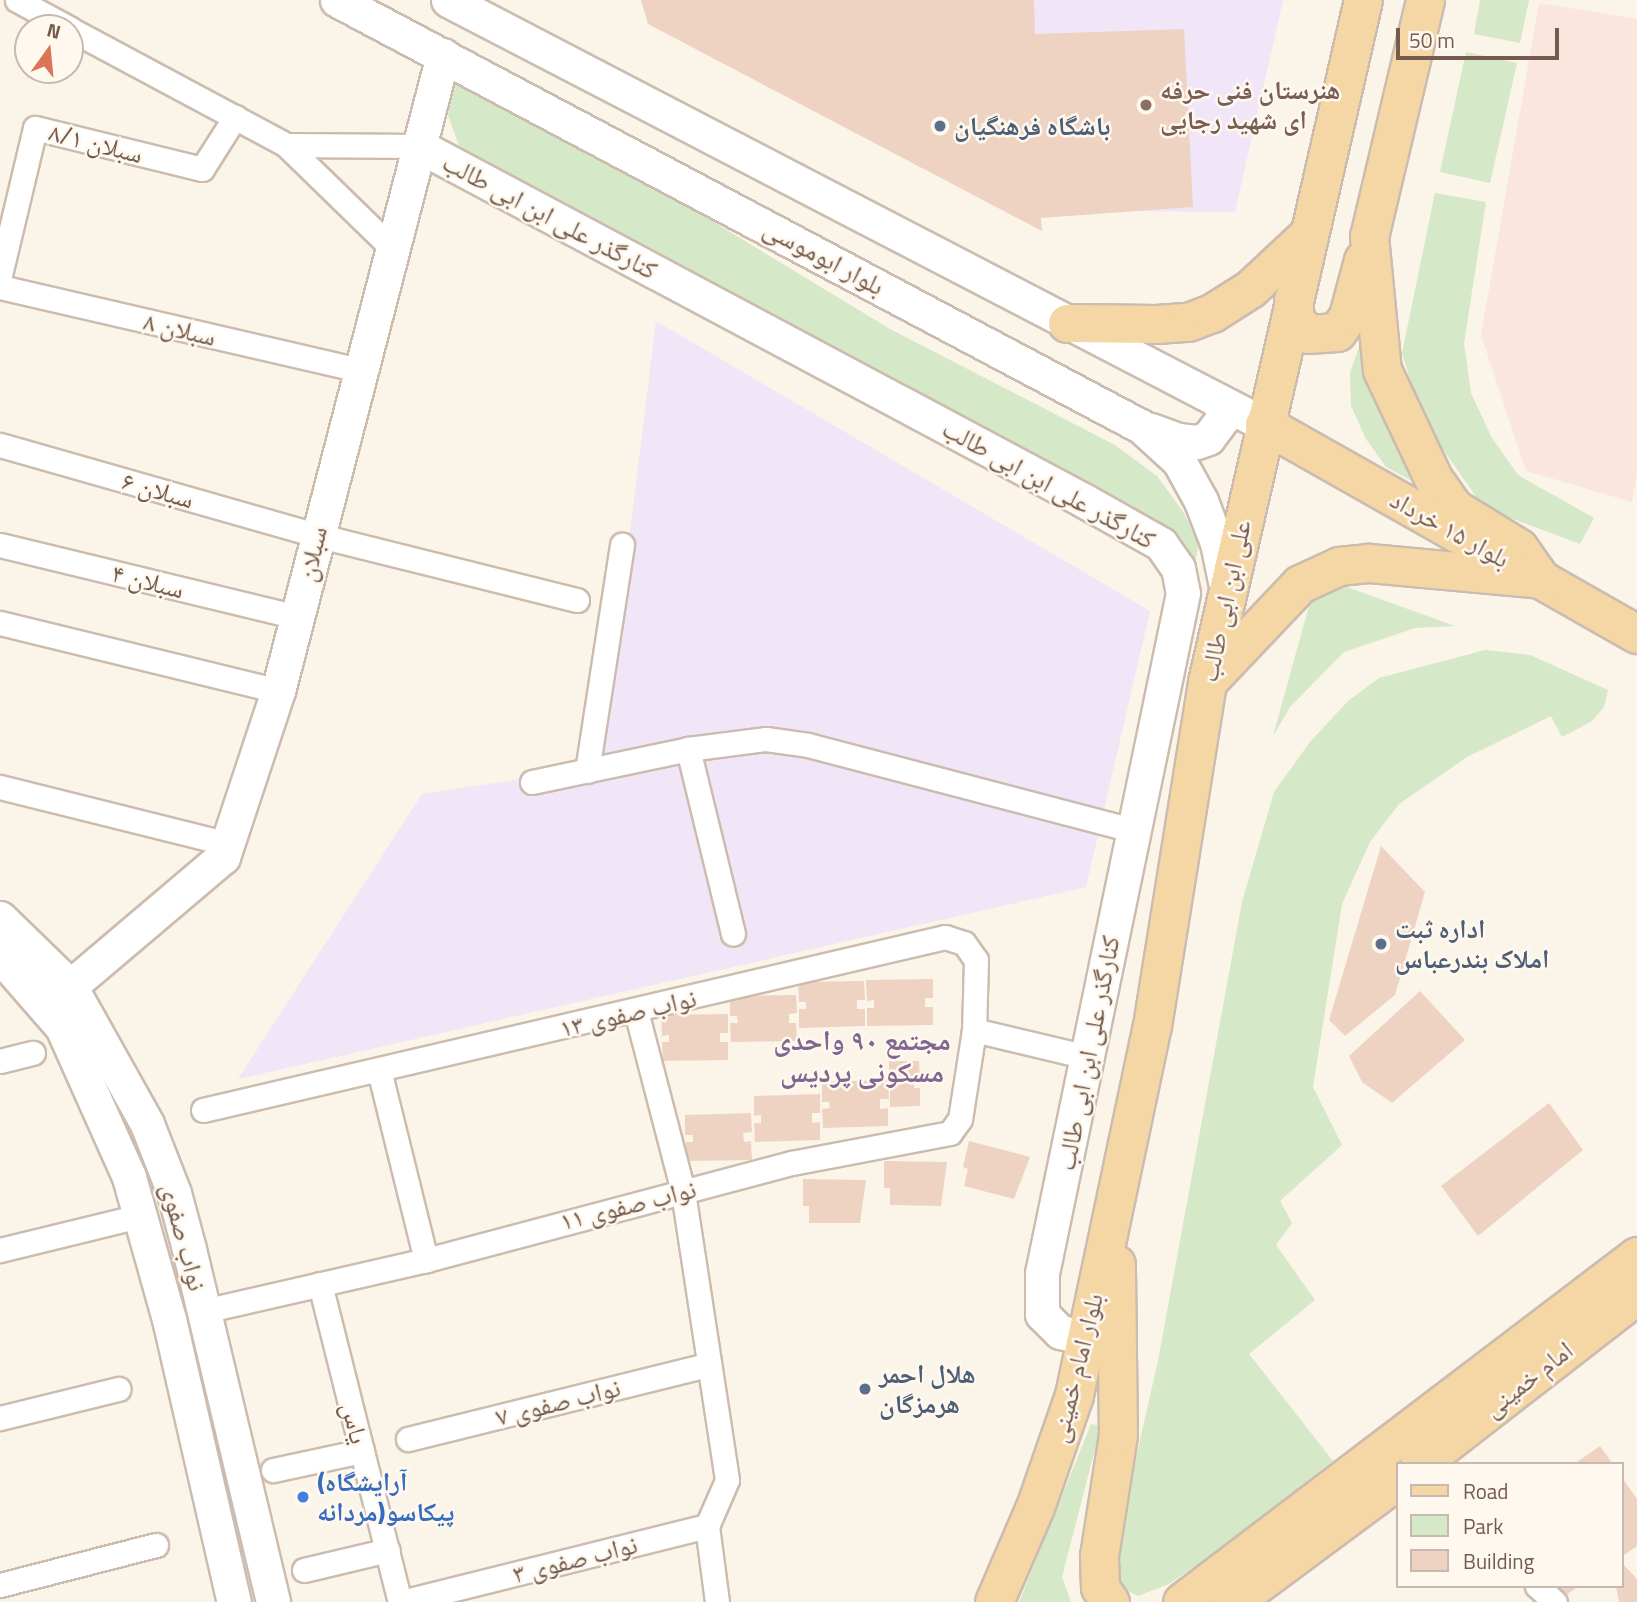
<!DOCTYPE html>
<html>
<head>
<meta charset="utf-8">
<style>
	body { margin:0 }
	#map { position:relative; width:1637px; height:1602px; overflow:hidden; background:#fbf4e9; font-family:"Titillium Web","Noto Naskh Arabic",sans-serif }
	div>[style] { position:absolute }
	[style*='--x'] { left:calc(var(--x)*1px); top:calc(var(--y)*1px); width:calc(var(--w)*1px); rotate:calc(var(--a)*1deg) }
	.commercial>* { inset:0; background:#fae6dd }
	.education>* { inset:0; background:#f1e5f8 }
	.green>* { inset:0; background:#d5e8c7 }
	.building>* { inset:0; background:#efd3c2 }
	.roads { filter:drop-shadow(2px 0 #ccbcaf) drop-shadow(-2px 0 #ccbcaf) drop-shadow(0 2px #ccbcaf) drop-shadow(0 -2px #ccbcaf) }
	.street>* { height:23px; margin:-11.5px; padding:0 11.5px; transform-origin:11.5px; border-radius:11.5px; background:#fff }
	.secondary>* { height:33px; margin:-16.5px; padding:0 16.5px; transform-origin:16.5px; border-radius:16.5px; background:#fff }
	.primary>* { height:37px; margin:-18.5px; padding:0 18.5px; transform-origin:18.5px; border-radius:18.5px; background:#f5d7a6 }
	.dots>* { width:19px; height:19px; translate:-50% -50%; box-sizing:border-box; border:4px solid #fef8ef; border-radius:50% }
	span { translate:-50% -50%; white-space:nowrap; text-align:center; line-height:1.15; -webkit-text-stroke:5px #fef8ef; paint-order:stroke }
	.education-label { font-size:26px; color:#785e54; font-weight:700 }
	.left { translate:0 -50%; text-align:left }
	.service-label { font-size:26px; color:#4e5e75; font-weight:700 }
	.street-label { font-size:26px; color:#745b4e }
	.shop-label { font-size:26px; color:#366cbe; font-weight:700 }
	.neighbourhood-label { font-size:28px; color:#81668f; font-weight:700 }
	.legend { position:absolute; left:1396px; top:1462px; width:228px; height:126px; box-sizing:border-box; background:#fef8ef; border:2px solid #c7b9af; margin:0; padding:9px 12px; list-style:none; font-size:21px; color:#745b4e }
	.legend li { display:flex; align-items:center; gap:14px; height:35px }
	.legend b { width:35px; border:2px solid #c7b9af }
	.north { position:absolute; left:14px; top:14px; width:70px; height:70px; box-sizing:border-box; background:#fef8ef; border:2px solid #c7b9af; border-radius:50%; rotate:15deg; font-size:19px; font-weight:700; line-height:28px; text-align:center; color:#745b4e }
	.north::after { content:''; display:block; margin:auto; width:24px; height:32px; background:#dc7457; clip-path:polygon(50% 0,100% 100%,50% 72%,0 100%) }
	.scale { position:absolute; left:1396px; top:28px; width:163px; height:32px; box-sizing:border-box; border:4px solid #745b4e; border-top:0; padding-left:9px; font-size:21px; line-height:24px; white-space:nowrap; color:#745b4e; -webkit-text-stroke:5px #fef8ef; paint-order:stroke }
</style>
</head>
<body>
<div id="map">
	<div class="commercial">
		<div style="clip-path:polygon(1539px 3px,1637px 19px,1637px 475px,1632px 502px,1526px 471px,1481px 335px)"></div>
	</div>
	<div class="education">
		<div style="clip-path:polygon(1032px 0,1283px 0,1235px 212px,1036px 210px)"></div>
		<div style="clip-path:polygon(656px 321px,1150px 611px,1086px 887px,238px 1079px,422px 794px,601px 767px)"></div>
	</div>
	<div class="green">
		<div style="clip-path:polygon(1480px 0,1529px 0,1520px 43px,1474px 34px)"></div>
		<div style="clip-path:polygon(1466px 52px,1517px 63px,1490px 183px,1440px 172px)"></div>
		<div style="clip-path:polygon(456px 81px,702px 215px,890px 329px,1115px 445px,1157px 476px,1184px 513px,1199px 544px,1195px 563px,1172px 535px,459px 146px,448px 115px)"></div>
		<div style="clip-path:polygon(1435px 193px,1486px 202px,1464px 343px,1471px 393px,1492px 438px,1518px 475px,1594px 518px,1580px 544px,1484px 508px,1435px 438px,1414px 393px,1402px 353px)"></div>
		<div style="clip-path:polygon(1361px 341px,1380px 414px,1412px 481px,1386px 467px,1366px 439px,1351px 406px,1350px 373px)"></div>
		<div style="clip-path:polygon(1347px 587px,1455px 626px,1415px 628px,1344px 652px,1290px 707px,1273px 736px,1309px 606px,1325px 590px)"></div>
		<div style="clip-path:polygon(1485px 650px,1530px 655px,1608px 690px,1604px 707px,1592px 721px,1562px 737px,1551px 716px,1467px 757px,1399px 804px,1370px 842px,1342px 904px,1313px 1087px,1342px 1145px,1280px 1201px,1292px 1223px,1276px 1245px,1315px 1300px,1249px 1354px,1333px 1461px,1214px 1553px,1169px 1584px,1138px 1596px,1116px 1585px,1113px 1559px,1158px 1361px,1242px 902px,1274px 792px,1310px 742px,1348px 701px,1379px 678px)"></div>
		<div style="clip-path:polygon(1091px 1424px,1101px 1426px,1062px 1577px,1071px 1602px,1019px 1602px)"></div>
	</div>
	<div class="building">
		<div style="clip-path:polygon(641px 0,1034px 0,1035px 34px,1184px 29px,1193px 207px,1041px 218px,1042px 231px,648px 24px)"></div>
		<div style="clip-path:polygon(1381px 846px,1425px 892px,1395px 995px,1345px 1036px,1329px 1020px)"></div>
		<div style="clip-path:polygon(933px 979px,933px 998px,925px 998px,925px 1007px,933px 1007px,933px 1025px,867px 1026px,867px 1008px,874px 1008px,874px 1000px,867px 1001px,866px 980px)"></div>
		<div style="clip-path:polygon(864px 981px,865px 1000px,857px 1000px,857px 1009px,865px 1009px,865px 1026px,799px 1028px,799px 1009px,806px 1009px,806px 1002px,799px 1002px,798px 982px)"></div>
		<div style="clip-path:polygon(1420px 991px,1465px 1040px,1392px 1103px,1362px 1082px,1349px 1056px)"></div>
		<div style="clip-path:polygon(796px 995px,797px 1013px,789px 1014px,789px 1023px,796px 1023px,797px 1041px,731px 1042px,730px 1023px,738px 1023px,737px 1016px,730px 1016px,730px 996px)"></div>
		<div style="clip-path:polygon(728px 1014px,728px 1033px,720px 1033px,720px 1042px,728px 1042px,728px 1060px,663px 1061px,662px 1042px,669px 1042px,669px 1035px,662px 1036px,661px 1015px)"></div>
		<div style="clip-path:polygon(889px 1061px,919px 1061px,920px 1080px,914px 1080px,914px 1088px,920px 1088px,920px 1106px,890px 1107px,890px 1087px,896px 1087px,896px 1079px,889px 1079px)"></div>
		<div style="clip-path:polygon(888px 1080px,889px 1099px,880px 1099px,880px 1109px,888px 1108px,888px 1126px,823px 1128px,822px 1109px,830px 1108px,829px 1102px,822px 1102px,822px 1082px)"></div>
		<div style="clip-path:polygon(820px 1094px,820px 1113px,812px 1113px,812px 1123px,820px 1122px,820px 1140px,755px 1142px,754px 1123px,761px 1123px,761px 1115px,754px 1116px,754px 1096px)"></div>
		<div style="clip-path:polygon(1549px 1103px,1583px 1150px,1478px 1236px,1441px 1186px)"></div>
		<div style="clip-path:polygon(751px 1113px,752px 1132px,743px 1133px,744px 1142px,751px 1141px,752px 1160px,686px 1161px,686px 1142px,693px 1142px,693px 1135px,685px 1135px,685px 1115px)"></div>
		<div style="clip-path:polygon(969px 1141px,1030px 1157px,1014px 1199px,964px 1186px,968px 1169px,963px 1167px)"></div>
		<div style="clip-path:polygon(884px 1161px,947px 1162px,941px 1206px,890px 1205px,890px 1188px,884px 1188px)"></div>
		<div style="clip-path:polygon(803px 1179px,866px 1180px,860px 1223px,809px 1223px,809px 1206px,803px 1206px)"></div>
		<div style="clip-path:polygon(1600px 1446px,1613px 1464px,1574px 1464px)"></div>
		<div style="clip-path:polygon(1621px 1476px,1637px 1499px,1637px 1546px,1621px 1557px)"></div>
		<div style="clip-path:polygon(1621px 1562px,1637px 1579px,1637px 1602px,1619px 1602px,1616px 1586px,1621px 1586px)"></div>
		<div style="clip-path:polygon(1556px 1586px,1579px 1586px,1563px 1597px)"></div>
	</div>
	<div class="roads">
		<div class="street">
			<div style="--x:17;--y:0;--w:59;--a:28.3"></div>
			<div style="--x:70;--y:29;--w:245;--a:28.2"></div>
			<div style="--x:286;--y:145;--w:148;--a:44.2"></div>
			<div style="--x:286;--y:145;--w:133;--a:0.4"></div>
			<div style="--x:0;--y:275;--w:151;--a:-76.6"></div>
			<div style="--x:35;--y:128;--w:172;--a:13.8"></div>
			<div style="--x:202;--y:169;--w:62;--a:-57.6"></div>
			<div style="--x:0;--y:287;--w:368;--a:13"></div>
			<div style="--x:0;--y:445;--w:329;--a:15.9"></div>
			<div style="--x:316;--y:535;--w:269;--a:14"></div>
			<div style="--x:0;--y:545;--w:306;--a:13.6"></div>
			<div style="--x:0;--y:623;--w:286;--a:13.7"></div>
			<div style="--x:688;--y:749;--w:190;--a:76.3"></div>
			<div style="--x:587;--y:771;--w:229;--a:-81.2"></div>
			<div style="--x:532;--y:782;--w:159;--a:-11.9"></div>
			<div style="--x:688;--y:749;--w:79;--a:-7.3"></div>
			<div style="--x:766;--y:739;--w:42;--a:8.1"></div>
			<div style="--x:808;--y:745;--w:336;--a:14.7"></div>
			<div style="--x:0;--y:787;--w:235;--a:14"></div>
			<div style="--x:636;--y:1011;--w:187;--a:75.4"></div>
			<div style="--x:683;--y:1192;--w:291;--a:81.3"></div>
			<div style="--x:727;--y:1480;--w:50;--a:113.5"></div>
			<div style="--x:707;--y:1526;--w:77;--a:82.5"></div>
			<div style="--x:974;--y:1030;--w:116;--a:13.4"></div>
			<div style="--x:0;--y:1061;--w:34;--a:-14"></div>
			<div style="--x:379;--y:1070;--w:196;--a:76.1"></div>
			<div style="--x:203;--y:1110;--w:762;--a:-13.12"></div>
			<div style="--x:945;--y:937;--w:20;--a:18"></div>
			<div style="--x:964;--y:943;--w:21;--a:55"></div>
			<div style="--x:976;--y:960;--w:70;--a:91.6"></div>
			<div style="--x:974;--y:1030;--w:90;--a:98.9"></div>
			<div style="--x:960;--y:1119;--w:17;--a:126"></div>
			<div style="--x:950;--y:1133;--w:162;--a:169.3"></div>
			<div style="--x:791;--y:1163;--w:378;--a:165.1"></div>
			<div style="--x:426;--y:1260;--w:229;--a:167.1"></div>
			<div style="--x:0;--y:1250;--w:144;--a:-13.7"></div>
			<div style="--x:320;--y:1284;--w:328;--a:75.9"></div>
			<div style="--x:0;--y:1418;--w:122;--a:-13.8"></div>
			<div style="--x:408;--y:1439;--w:309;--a:-13.9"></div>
			<div style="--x:273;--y:1470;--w:91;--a:-12.1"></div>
			<div style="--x:304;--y:1570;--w:86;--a:-13.4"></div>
			<div style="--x:0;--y:1585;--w:161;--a:-14.4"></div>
			<div style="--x:1537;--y:1586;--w:24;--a:42"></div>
			<div style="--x:402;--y:1602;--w:314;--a:-14"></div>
		</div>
		<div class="secondary">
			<div style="--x:337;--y:0;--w:911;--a:27.94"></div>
			<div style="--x:1142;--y:427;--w:50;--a:42.6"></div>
			<div style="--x:1179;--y:461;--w:46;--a:61.2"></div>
			<div style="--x:1201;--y:501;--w:45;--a:69.1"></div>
			<div style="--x:1217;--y:543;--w:49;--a:78.2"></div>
			<div style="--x:448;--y:0;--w:920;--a:27.46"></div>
			<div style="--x:419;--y:146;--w:752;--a:28.06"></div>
			<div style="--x:1083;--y:500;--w:90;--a:29.4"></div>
			<div style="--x:1161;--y:544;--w:29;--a:55"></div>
			<div style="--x:1178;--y:568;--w:25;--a:79"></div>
			<div style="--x:1183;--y:593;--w:694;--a:101.71"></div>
			<div style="--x:1042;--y:1273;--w:41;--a:90"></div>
			<div style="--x:1042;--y:1314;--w:25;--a:45"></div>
			<div style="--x:1060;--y:1332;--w:25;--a:12"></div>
			<div style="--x:1151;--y:430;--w:29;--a:20"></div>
			<div style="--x:1178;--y:440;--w:19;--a:6"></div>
			<div style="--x:1197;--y:442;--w:12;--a:-20"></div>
			<div style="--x:1208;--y:438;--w:25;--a:-53"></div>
			<div style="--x:1223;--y:418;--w:17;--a:-100"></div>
			<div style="--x:0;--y:918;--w:98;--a:44.2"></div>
			<div style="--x:70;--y:986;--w:158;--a:60.8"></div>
			<div style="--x:147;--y:1124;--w:74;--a:68.6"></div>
			<div style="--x:174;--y:1193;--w:58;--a:75"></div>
			<div style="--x:189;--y:1249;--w:363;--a:76.6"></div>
			<div style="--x:0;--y:956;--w:94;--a:48.9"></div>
			<div style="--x:62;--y:1027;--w:164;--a:65.9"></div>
			<div style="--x:129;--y:1177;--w:148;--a:74.3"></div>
			<div style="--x:169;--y:1319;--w:290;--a:77.1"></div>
			<div style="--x:47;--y:1006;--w:231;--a:-40.3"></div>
			<div style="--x:223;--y:857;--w:175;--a:-71.7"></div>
			<div style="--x:278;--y:691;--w:657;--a:-75.46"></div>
		</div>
		<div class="primary">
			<div style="--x:1425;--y:0;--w:243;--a:103.3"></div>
			<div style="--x:1369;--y:236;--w:135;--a:84.5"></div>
			<div style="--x:1382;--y:370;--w:119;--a:64.7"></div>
			<div style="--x:1433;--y:478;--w:37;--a:55"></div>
			<div style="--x:1454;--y:508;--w:76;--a:31.6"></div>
			<div style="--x:1519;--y:548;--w:38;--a:55"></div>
			<div style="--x:1293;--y:300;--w:20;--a:84"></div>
			<div style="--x:1295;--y:320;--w:19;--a:47"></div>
			<div style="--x:1308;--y:334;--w:29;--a:-4"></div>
			<div style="--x:1337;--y:332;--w:19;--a:-55"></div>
			<div style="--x:1348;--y:316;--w:58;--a:-75"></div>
			<div style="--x:1067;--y:323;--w:89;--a:0.6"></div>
			<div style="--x:1156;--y:324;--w:32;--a:-4"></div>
			<div style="--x:1188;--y:322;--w:26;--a:-21"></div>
			<div style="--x:1212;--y:313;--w:45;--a:-32.3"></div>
			<div style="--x:1250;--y:289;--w:79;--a:-43"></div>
			<div style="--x:1264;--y:424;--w:238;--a:29.5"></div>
			<div style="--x:1519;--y:567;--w:136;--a:29.6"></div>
			<div style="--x:1207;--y:682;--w:135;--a:-46.5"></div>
			<div style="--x:1300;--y:584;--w:43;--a:-24.8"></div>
			<div style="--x:1339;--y:566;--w:30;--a:-6"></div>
			<div style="--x:1369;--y:563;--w:173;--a:5.3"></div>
			<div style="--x:1419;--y:1464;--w:276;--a:-37.8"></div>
			<div style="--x:994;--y:1602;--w:103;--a:-66.7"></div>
			<div style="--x:1035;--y:1507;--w:119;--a:-70.8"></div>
			<div style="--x:1074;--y:1395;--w:377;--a:-78.1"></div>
			<div style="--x:1152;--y:1026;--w:348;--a:-80.9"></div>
			<div style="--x:1207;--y:682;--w:700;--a:-77.12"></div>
			<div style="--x:1110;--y:1602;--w:18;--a:-124"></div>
			<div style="--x:1100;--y:1587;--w:31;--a:-92"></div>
			<div style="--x:1099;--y:1556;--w:122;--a:-81.1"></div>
			<div style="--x:1118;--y:1435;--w:171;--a:-90.7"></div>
			<div style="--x:1182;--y:1602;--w:572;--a:-37.25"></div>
			<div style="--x:1233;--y:1602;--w:204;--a:-36.6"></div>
		</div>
	</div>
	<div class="dots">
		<div style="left:1146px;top:105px;background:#8d6e63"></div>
		<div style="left:940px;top:126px;background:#5c6f8a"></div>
		<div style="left:1381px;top:944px;background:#5c6f8a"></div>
		<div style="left:865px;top:1389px;background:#5c6f8a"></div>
		<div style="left:303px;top:1497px;background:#3f7fe0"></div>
	</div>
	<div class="education-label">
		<span class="left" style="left:1160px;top:105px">هنرستان فنی حرفه<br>ای شهید رجایی</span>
	</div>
	<div class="service-label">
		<span class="left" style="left:954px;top:126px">باشگاه فرهنگیان</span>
		<span class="left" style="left:1395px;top:944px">اداره ثبت<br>املاک بندرعباس</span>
		<span class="left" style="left:879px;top:1389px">هلال احمر<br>هرمزگان</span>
	</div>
	<div class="street-label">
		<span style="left:96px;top:143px;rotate:14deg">سبلان ۸/۱</span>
		<span style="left:550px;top:216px;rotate:28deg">کنارگذر علی ابن ابی طالب</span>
		<span style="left:824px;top:257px;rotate:28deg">بلوار ابوموسی</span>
		<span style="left:180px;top:329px;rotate:13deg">سبلان ۸</span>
		<span style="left:1049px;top:484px;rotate:29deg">کنارگذر علی ابن ابی طالب</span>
		<span style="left:158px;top:490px;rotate:16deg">سبلان ۶</span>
		<span style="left:1450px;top:529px;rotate:29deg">بلوار ۱۵ خرداد</span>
		<span style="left:312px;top:554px;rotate:-77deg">سبلان</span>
		<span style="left:148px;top:581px;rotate:14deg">سبلان ۴</span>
		<span style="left:1225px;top:601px;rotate:-78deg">علی ابن ابی طالب</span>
		<span style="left:628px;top:1013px;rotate:-13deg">نواب صفوی ۱۳</span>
		<span style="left:1088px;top:1053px;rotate:-79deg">کنارگذر علی ابن ابی طالب</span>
		<span style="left:628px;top:1205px;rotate:-14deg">نواب صفوی ۱۱</span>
		<span style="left:184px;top:1237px;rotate:75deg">نواب صفوی</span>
		<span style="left:1076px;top:1368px;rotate:-76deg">بلوار امام خمینی</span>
		<span style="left:1528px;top:1379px;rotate:-38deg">امام خمینی</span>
		<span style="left:558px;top:1402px;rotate:-14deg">نواب صفوی ۷</span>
		<span style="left:355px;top:1423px;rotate:76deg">یاس</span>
		<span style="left:575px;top:1559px;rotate:-14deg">نواب صفوی ۳</span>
	</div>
	<div class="shop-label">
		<span class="left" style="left:317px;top:1497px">(آرایشگاه<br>پیکاسو(مردانه</span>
	</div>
	<div class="neighbourhood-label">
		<span style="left:862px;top:1056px">مجتمع ٩٠ واحدی<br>مسکونی پردیس</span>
	</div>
	<ul class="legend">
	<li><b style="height:9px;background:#f5d7a6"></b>Road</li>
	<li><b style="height:19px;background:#d5e8c7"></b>Park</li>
	<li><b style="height:19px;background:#efd3c2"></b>Building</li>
	</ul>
	<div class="north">N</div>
	<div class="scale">50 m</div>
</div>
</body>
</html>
